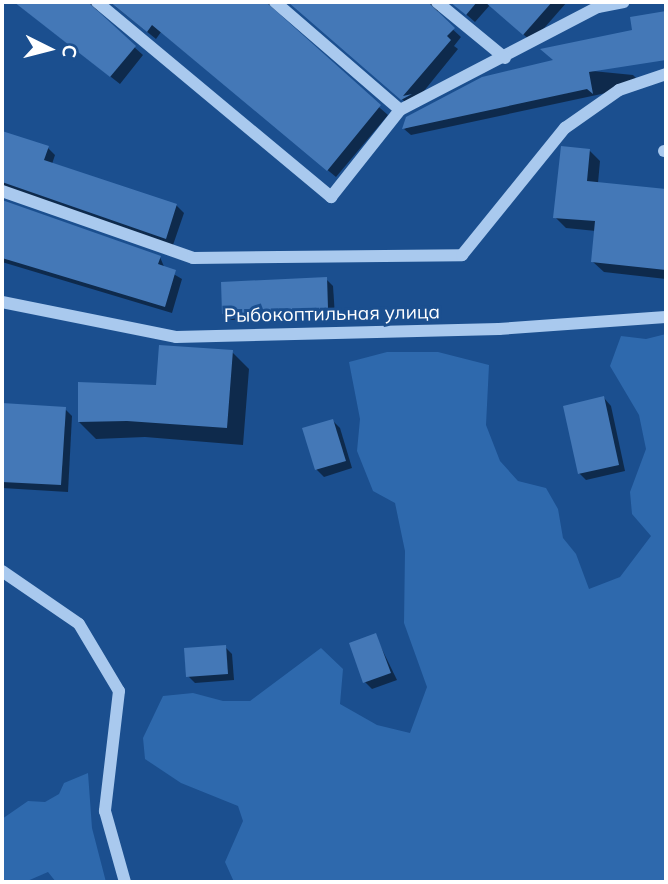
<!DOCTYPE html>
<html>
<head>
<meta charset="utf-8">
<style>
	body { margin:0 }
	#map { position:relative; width:668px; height:884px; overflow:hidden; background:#1b4f8f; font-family:Mulish,sans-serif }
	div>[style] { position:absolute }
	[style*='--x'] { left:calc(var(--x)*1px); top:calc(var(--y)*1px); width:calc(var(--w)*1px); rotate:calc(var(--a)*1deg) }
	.green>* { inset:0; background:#2e69ad }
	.shadow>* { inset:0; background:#0007 }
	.building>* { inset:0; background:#4478b7 }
	.minor>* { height:12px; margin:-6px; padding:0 6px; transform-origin:6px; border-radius:6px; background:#a9c9ee }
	span { translate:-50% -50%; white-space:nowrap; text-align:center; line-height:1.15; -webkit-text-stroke:6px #1b4f8f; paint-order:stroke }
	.street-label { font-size:19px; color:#fff }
	.frame { position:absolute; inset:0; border:4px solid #fff; pointer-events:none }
	.north { position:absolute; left:14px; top:14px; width:70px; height:70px; -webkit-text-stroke:5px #1b4f8f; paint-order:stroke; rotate:96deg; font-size:19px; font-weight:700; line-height:28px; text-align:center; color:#fff }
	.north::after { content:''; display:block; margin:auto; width:24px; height:32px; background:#fff; clip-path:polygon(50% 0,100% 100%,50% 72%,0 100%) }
</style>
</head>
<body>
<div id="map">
	<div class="green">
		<div style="clip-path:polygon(666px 334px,664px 882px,234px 882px,225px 862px,243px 821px,238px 806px,181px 783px,145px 759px,143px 738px,163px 696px,193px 693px,223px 701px,250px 701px,321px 648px,343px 669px,340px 704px,377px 725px,410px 733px,427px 687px,404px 623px,405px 551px,395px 503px,373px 491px,357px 451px,360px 419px,349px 362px,387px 352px,438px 352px,489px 365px,486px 425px,500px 461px,518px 481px,546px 488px,558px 509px,563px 538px,576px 554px,589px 589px,620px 577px,651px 536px,632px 514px,630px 492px,646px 449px,639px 415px,610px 366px,621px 336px,646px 339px)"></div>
		<div style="clip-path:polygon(88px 773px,92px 828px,106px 882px,56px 882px,48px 872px,25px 882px,2px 882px,2px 819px,28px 801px,45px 802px,59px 794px,64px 783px)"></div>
	</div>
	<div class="shadow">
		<div style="clip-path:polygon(15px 2px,107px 2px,98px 5px,97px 14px,143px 55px,120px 84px)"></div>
		<div style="clip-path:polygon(110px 2px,280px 2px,274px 10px,276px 17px,388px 115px,336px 177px,161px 32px,156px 39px)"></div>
		<div style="clip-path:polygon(282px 2px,441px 2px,437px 15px,461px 37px,454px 46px,458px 49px,411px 107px,291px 3px)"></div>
		<div style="clip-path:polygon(443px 2px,567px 2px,532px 42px,490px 5px,475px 22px,453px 3px)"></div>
		<div style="clip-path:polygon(562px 68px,633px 75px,639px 81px,620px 90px,411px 135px,404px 129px)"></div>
		<div style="clip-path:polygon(2px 133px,48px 148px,55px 155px,52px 164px,176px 205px,184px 213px,173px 245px,2px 195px)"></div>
		<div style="clip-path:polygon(562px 148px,589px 150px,600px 161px,598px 183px,666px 191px,666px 279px,604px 272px,593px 262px,596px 231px,566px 228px,555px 217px)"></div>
		<div style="clip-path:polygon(2px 201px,160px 257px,165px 269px,182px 279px,172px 313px,2px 262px)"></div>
		<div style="clip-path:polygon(326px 279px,333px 286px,335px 316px,231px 320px,224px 313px)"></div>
		<div style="clip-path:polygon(232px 352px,249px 369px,243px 445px,145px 437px,96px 439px,79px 422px)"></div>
		<div style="clip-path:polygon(604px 398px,611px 406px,625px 471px,586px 480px,579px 473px)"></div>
		<div style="clip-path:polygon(2px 405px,65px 409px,72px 416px,68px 492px,2px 488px)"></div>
		<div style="clip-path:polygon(333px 421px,340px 428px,352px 468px,324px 477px,317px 470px,305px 429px)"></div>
		<div style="clip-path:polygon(375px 635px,397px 680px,372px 689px,365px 682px)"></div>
		<div style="clip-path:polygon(225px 647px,232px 654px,234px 680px,195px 683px,188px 676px)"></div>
	</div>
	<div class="building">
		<div style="clip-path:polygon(14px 2px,88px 2px,136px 46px,110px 77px)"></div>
		<div style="clip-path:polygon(110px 2px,266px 2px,381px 105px,327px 171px,152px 25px,147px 32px)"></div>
		<div style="clip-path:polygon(288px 2px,428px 2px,455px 28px,447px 36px,451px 40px,403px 96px,412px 94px,401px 100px)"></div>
		<div style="clip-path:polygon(450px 2px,477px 2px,466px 15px)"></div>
		<div style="clip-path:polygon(485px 2px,552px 2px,523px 35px)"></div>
		<div style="clip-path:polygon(666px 11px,666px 60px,589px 72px,593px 94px,587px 89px,402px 129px,406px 117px,482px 77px,553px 60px,540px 49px,632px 30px,630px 17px)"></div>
		<div style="clip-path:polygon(2px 131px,49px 146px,44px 160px,177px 204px,166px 239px,2px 182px)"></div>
		<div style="clip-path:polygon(561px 146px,590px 149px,587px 181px,666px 189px,666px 270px,591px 262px,595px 221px,553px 218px)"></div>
		<div style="clip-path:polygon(2px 200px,161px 256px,158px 264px,176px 270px,165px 307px,2px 258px)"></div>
		<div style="clip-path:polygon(327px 277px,328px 309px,222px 314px,221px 282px)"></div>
		<div style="clip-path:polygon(159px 345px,233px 350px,227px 428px,127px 421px,78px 422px,78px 382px,156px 385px)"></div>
		<div style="clip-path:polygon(604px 396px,619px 465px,578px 474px,563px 406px)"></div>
		<div style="clip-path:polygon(2px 403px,66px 407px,61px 485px,2px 482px)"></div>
		<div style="clip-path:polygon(333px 419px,346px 461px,315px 470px,302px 428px)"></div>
		<div style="clip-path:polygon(376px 633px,391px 673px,363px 683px,349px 643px)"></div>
		<div style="clip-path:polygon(226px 645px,228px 674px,186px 677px,184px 648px)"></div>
	</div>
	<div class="minor">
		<div style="--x:97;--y:2;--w:305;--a:39.8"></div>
		<div style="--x:331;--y:197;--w:111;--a:-51.6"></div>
		<div style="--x:400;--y:110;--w:223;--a:-27.5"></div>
		<div style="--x:598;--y:7;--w:26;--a:-11"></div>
		<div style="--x:275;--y:2;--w:165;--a:40.8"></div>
		<div style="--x:437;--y:2;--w:88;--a:39.5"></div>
		<div style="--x:664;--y:151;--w:2;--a:0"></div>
		<div style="--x:2;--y:191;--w:202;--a:19.3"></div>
		<div style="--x:193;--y:258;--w:269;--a:-0.6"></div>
		<div style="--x:462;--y:255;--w:164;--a:-51"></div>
		<div style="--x:565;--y:128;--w:66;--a:-35.1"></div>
		<div style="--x:619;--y:90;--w:50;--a:-18.8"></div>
		<div style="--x:2;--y:302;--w:177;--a:11.4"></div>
		<div style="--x:176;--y:337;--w:323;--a:-1.4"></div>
		<div style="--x:499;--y:329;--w:167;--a:-4.1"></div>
		<div style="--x:2;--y:571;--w:93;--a:34.5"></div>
		<div style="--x:79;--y:624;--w:78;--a:59.2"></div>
		<div style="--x:119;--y:691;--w:121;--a:96.7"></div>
		<div style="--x:105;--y:811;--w:74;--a:74.3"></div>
	</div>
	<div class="street-label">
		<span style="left:332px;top:314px;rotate:-1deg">Рыбокоптильная улица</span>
	</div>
	<div class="frame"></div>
	<div class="north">С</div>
</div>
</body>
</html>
